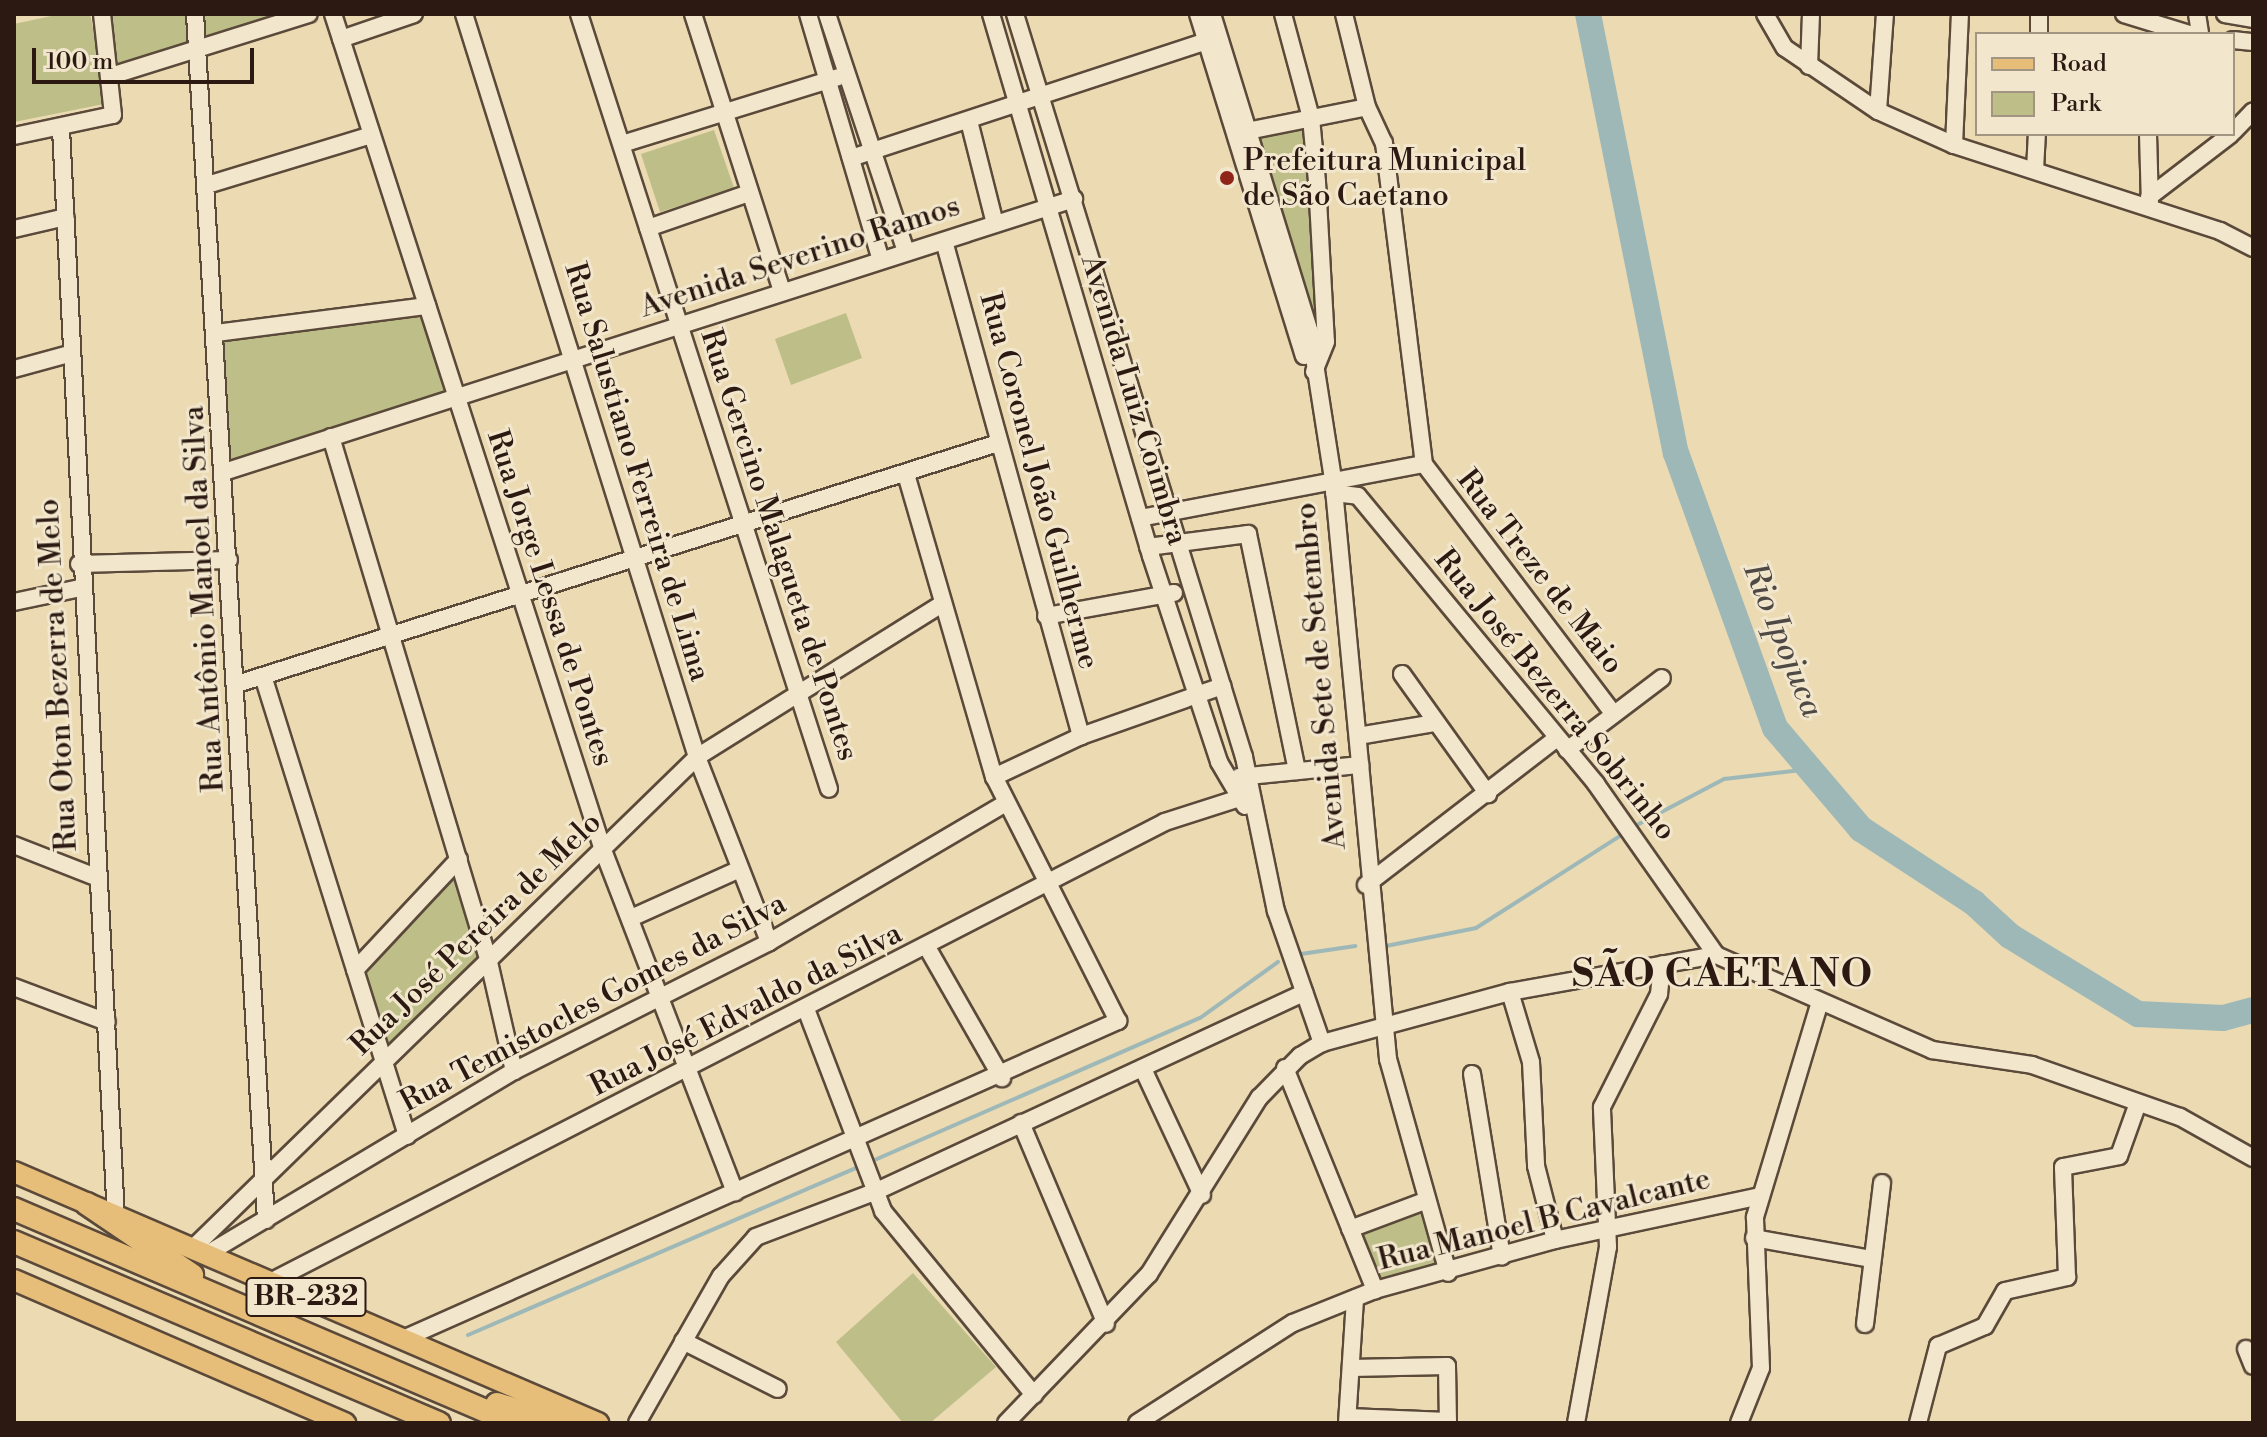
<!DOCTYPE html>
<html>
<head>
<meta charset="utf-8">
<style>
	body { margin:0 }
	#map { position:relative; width:2267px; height:1437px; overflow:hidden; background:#ebdab2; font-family:"Libre Bodoni",serif }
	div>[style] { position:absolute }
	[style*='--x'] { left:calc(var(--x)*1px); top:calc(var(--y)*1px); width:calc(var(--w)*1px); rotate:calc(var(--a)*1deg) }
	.green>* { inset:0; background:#bdbe88 }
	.stream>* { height:4px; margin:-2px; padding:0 2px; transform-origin:2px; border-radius:2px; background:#9eb8b8 }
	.river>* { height:26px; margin:-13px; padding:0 13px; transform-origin:13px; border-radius:13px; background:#9eb8b8 }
	.roads { filter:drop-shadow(2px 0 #5b493a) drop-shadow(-2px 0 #5b493a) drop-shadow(0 2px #5b493a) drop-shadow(0 -2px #5b493a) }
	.minor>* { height:16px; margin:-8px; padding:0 8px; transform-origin:8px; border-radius:8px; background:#f2e7cd }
	.major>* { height:20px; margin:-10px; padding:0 10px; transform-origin:10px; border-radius:10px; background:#e6bd79 }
	.highway>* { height:22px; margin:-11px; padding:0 11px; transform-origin:11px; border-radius:11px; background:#e6bd79 }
	.dots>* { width:22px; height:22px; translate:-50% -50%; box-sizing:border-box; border:4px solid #f2e7cd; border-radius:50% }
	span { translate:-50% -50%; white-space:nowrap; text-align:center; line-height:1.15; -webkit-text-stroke:6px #f2e7cd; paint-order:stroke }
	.shield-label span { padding:2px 6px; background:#f2e7cd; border:2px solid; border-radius:6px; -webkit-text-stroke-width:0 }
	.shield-label { font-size:28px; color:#2b1912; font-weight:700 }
	.poi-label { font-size:30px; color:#2b1912 }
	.left { translate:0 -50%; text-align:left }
	.street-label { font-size:30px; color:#2b1912 }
	.water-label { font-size:32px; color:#4e4944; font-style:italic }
	.district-label { font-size:38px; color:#2b1912; font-weight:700; letter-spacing:2px }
	.frame { position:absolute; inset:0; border:16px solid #2b1912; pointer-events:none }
	.legend { position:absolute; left:1975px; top:32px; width:260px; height:104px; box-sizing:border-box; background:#f2e7cd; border:2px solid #a29582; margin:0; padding:10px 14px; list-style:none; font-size:24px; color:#2b1912 }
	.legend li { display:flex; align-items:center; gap:16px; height:40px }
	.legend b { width:40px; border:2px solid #a29582 }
	.scale { position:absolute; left:32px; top:48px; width:222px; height:36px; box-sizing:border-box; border:4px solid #2b1912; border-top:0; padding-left:10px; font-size:24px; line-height:28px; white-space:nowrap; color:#2b1912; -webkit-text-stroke:6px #f2e7cd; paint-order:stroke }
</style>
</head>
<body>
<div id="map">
	<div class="green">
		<div style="clip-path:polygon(61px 14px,90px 14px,109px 103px,14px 122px,14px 24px)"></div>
		<div style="clip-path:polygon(102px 14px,315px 14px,114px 75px)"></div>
		<div style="clip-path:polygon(1314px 116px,1329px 330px,1309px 333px,1306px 291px,1255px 131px)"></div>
		<div style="clip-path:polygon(714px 130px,734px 188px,660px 212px,641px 154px)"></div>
		<div style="clip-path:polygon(427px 306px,455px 397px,224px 472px,216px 333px)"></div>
		<div style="clip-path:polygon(846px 313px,862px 358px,791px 385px,775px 339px)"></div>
		<div style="clip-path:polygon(455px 875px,481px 956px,389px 1045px,364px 970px)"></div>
		<div style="clip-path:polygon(1426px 1205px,1444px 1270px,1378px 1287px,1356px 1233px)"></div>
		<div style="clip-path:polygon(913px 1273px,996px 1367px,930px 1423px,903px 1423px,836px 1342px)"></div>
	</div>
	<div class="stream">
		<div style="--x:1633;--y:827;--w:103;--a:-27.8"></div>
		<div style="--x:1724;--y:779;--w:87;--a:-6.6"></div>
		<div style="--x:1386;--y:946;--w:92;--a:-11.3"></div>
		<div style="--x:1476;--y:928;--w:178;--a:-32.6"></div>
		<div style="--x:1301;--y:954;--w:55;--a:-8.4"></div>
		<div style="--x:870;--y:1162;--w:360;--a:-23.6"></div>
		<div style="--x:1200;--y:1018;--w:96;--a:-35.7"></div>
		<div style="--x:468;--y:1335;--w:429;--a:-23.3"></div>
	</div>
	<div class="river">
		<div style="--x:1588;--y:14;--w:448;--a:78.7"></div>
		<div style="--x:1676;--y:453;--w:292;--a:70.2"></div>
		<div style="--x:1775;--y:728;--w:133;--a:49.6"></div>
		<div style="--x:1861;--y:829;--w:135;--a:33.2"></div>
		<div style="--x:1974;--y:903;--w:49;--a:42.5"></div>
		<div style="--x:2010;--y:936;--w:150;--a:31.4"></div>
		<div style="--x:2138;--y:1014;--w:85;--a:2.7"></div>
		<div style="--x:2223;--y:1018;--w:31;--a:-15"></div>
	</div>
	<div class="roads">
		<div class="minor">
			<div style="--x:195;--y:14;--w:1208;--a:86.63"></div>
			<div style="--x:333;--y:14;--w:879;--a:72.1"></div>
			<div style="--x:603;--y:850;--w:367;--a:68.9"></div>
			<div style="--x:464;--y:14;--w:779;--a:72.59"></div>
			<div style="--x:697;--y:757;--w:199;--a:68.7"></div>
			<div style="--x:579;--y:14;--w:814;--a:72.12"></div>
			<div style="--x:693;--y:14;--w:292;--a:72.2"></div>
			<div style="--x:808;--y:14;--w:257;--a:73.5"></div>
			<div style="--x:827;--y:14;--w:251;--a:71.6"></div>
			<div style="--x:991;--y:14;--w:565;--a:73.55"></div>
			<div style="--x:1151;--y:556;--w:217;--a:71.7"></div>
			<div style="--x:1219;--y:762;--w:51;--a:59.4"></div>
			<div style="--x:1015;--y:14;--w:777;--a:72.87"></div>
			<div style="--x:1244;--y:757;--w:157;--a:78.3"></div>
			<div style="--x:1276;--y:911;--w:140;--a:70.8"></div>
			<div style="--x:1198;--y:14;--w:358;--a:72.8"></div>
			<div style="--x:1212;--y:14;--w:333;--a:72.9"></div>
			<div style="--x:1310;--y:332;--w:149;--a:81.1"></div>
			<div style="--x:1333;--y:479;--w:583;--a:84.58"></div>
			<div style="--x:1388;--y:1059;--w:222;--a:74.3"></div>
			<div style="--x:1283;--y:14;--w:108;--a:74.9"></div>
			<div style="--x:1311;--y:118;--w:64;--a:84.6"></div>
			<div style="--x:1317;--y:182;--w:160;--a:86.8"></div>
			<div style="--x:1326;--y:342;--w:32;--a:112"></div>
			<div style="--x:1344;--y:14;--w:96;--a:76.1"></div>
			<div style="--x:1367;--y:107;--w:40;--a:65"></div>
			<div style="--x:1384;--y:143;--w:323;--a:82.9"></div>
			<div style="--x:1424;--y:464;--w:313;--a:52.8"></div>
			<div style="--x:1765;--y:14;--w:39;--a:60"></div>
			<div style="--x:1785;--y:48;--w:112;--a:34.1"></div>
			<div style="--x:1878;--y:111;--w:83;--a:24.1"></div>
			<div style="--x:1954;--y:145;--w:280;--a:17.9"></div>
			<div style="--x:2220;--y:231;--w:37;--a:27"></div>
			<div style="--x:2039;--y:14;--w:20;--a:90"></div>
			<div style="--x:2124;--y:14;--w:68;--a:17.1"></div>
			<div style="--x:2197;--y:14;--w:20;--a:81"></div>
			<div style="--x:2225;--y:14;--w:28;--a:10"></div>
			<div style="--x:341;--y:39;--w:77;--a:-18.9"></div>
			<div style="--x:2233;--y:40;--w:20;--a:6"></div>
			<div style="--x:1809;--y:66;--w:52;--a:-87.8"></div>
			<div style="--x:114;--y:75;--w:204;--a:-17.4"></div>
			<div style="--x:1878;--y:111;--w:97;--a:-85.9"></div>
			<div style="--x:969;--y:121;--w:106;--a:75.8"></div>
			<div style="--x:61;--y:129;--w:1089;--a:87.11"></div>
			<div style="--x:1242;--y:132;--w:127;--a:-11.3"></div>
			<div style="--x:2233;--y:132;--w:29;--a:-46"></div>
			<div style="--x:2148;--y:134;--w:70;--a:88.4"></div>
			<div style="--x:14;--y:136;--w:101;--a:-12"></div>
			<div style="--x:113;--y:115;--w:102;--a:-96.2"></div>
			<div style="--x:622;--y:144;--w:226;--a:-17.2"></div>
			<div style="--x:1954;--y:145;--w:131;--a:-87.4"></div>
			<div style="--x:851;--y:158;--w:383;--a:-18.2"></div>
			<div style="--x:2035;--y:170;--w:36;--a:-87"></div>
			<div style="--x:207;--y:185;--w:172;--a:-16.9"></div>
			<div style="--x:2149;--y:197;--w:103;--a:-37.5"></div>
			<div style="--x:648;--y:228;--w:107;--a:-19.1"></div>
			<div style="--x:14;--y:229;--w:53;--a:-13"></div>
			<div style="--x:944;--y:241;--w:514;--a:74.53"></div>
			<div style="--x:216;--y:333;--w:213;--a:-7.3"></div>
			<div style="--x:14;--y:369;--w:57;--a:-15.3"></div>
			<div style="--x:331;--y:437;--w:548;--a:73.25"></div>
			<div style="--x:489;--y:962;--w:112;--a:77.1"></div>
			<div style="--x:224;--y:472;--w:893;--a:-17.81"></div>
			<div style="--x:1334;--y:493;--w:24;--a:7"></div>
			<div style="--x:1358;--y:496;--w:374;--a:50.4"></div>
			<div style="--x:1596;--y:784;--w:209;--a:54.9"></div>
			<div style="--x:1140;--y:518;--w:289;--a:-10.8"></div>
			<div style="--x:1148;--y:547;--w:101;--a:-7.4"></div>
			<div style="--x:1248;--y:534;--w:242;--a:78.3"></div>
			<div style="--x:79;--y:564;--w:150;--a:-1.5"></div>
			<div style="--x:14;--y:602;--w:67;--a:-12"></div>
			<div style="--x:1046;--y:616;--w:130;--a:-10.2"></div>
			<div style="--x:1402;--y:674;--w:148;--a:54.4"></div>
			<div style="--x:263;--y:676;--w:482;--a:72.6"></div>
			<div style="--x:237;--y:684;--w:798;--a:-17.57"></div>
			<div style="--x:1358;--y:736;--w:77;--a:-9.7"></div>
			<div style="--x:1567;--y:750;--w:119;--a:-37.2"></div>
			<div style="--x:994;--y:777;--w:96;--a:-25.2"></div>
			<div style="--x:1081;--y:736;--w:150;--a:-19.5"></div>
			<div style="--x:1239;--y:777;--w:122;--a:-5.7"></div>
			<div style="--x:14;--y:845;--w:90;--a:21.4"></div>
			<div style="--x:1366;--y:885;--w:241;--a:-37.6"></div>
			<div style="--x:631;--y:918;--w:117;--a:-24.2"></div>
			<div style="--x:928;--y:949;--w:149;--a:60.2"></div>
			<div style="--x:1716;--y:955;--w:236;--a:23.7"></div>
			<div style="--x:1932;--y:1050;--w:101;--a:8.5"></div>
			<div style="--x:2032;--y:1065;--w:157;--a:19.4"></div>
			<div style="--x:2180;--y:1117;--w:84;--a:29.3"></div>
			<div style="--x:355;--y:970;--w:152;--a:-46.9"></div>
			<div style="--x:14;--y:987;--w:99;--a:20.6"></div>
			<div style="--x:1510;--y:992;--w:73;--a:73.3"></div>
			<div style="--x:1531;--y:1062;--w:104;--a:87.2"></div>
			<div style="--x:1536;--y:1166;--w:76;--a:75.6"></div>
			<div style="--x:806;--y:1009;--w:216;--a:69.1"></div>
			<div style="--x:883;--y:1211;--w:238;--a:50.6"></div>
			<div style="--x:1285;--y:1068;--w:240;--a:67.9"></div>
			<div style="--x:1143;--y:1069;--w:139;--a:64.9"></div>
			<div style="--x:1472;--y:1074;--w:185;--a:80.7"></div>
			<div style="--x:1021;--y:1123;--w:218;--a:67.1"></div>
			<div style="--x:1350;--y:1229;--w:82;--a:-20.6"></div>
			<div style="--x:1754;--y:1238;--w:119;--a:10.2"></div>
			<div style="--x:193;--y:1248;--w:704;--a:-44.25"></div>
			<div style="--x:697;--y:757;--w:285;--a:-32"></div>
			<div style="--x:207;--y:1254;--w:357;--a:-30.8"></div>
			<div style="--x:514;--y:1071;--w:286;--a:-26.8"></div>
			<div style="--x:769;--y:942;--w:275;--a:-30.4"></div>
			<div style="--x:270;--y:1282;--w:1006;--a:-27.2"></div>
			<div style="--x:1165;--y:822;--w:88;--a:-17.8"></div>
			<div style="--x:1865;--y:1324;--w:142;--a:-83.1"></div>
			<div style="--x:403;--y:1339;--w:783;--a:-23.98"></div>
			<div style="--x:1118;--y:1021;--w:274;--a:-116.9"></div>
			<div style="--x:994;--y:777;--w:312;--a:-106.2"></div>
			<div style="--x:683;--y:1341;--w:106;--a:26.8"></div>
			<div style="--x:2246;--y:1349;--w:18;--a:68"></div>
			<div style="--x:1351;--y:1368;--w:96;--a:-1.2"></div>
			<div style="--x:1447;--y:1366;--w:57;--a:89"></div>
			<div style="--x:1348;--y:1417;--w:100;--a:2.3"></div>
			<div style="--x:637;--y:1423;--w:169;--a:-60.3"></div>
			<div style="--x:721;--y:1276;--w:52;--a:-48.1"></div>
			<div style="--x:756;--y:1237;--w:129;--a:-20.8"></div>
			<div style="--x:877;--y:1191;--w:471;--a:-24.9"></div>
			<div style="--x:1006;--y:1423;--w:207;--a:-46.2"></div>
			<div style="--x:1149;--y:1274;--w:208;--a:-58"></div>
			<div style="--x:1259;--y:1098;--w:59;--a:-45.7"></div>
			<div style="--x:1300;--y:1056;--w:26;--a:-31"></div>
			<div style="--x:1322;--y:1043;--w:195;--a:-15.2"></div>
			<div style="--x:1510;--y:992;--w:209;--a:-10.2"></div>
			<div style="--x:1137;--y:1423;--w:185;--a:-32.7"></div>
			<div style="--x:1293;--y:1323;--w:88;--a:-21.9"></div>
			<div style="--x:1375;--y:1290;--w:187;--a:-15.5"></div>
			<div style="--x:1555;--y:1240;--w:210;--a:-12.1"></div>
			<div style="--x:1347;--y:1423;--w:125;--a:-86.3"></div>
			<div style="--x:1576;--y:1423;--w:179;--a:-79.7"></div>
			<div style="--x:1608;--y:1247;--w:140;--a:-92.5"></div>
			<div style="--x:1602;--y:1107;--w:127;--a:-63.2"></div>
			<div style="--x:1659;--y:994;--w:30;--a:-84"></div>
			<div style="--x:1739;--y:1423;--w:59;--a:-68.2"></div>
			<div style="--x:1761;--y:1368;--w:151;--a:-92.3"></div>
			<div style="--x:1755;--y:1217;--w:221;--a:-73.2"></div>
			<div style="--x:1918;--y:1423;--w:80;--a:-75.4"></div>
			<div style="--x:1938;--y:1346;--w:51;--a:-23.1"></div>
			<div style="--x:1985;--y:1326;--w:40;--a:-60.3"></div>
			<div style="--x:2005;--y:1291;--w:64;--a:-12.7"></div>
			<div style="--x:2067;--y:1277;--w:110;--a:-92.1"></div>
			<div style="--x:2063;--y:1167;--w:57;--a:-11.1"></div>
			<div style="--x:2119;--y:1156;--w:56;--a:-70.3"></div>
		</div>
		<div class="major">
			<div style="--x:14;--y:1172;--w:636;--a:23.26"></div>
			<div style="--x:14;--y:1280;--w:361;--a:23.4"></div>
		</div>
		<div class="highway">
			<div style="--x:87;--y:1204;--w:127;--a:34.1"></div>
			<div style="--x:14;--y:1209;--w:544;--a:23.17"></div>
			<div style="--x:14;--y:1242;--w:462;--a:23.1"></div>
			<div style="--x:497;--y:1404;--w:66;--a:16.8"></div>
		</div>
	</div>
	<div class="dots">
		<div style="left:1227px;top:178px;background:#8f2418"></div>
	</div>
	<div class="shield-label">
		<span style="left:306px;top:1297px">BR-232</span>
	</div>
	<div class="poi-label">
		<span class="left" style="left:1243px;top:178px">Prefeitura Municipal<br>de São Caetano</span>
	</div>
	<div class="street-label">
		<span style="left:800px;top:257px;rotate:-18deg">Avenida Severino Ramos</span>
		<span style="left:1134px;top:400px;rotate:73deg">Avenida Luiz Coimbra</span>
		<span style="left:637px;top:472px;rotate:73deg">Rua Salustiano Ferreira de Lima</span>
		<span style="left:1039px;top:481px;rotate:75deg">Rua Coronel João Guilherme</span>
		<span style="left:779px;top:545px;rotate:72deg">Rua Gercino Malagueta de Pontes</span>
		<span style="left:1540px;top:572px;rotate:52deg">Rua Treze de Maio</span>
		<span style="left:550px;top:598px;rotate:72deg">Rua Jorge Lessa de Pontes</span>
		<span style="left:204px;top:599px;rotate:-93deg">Rua Antônio Manoel da Silva</span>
		<span style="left:58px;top:675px;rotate:-93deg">Rua Oton Bezerra de Melo</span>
		<span style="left:1321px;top:676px;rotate:-95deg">Avenida Sete de Setembro</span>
		<span style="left:1555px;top:695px;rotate:51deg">Rua José Bezerra Sobrinho</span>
		<span style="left:476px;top:934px;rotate:-44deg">Rua José Pereira de Melo</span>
		<span style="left:593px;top:1003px;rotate:-28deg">Rua Temistocles Gomes da Silva</span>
		<span style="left:746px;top:1010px;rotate:-27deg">Rua José Edvaldo da Silva</span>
		<span style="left:1544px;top:1220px;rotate:-14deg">Rua Manoel B Cavalcante</span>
	</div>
	<div class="water-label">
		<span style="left:1783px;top:640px;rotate:68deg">Rio Ipojuca</span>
	</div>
	<div class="district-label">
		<span style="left:1723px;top:975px">SÃO CAETANO</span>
	</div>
	<div class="frame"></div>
	<ul class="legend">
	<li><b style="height:10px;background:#e6bd79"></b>Road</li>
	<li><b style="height:22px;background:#bdbe88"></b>Park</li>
	</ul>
	<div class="scale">100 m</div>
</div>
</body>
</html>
